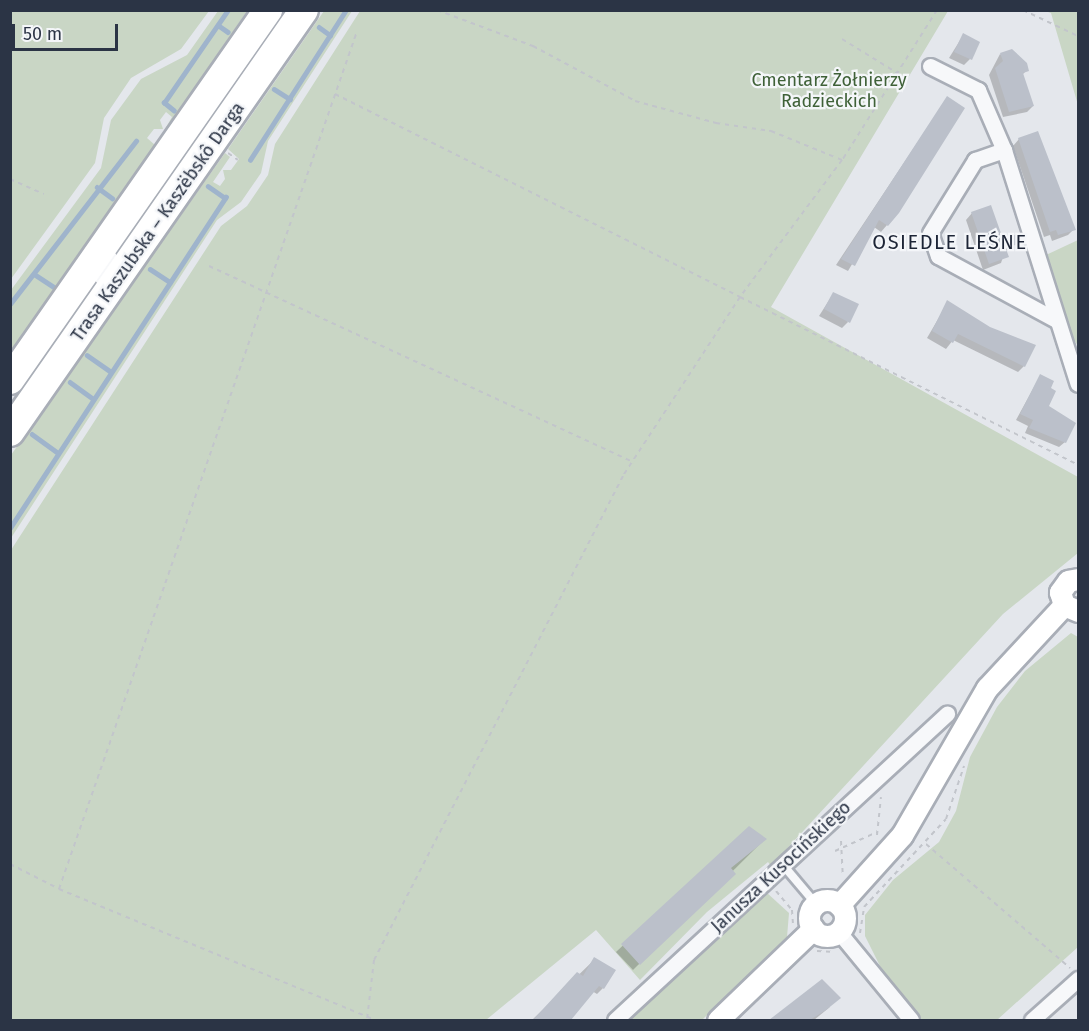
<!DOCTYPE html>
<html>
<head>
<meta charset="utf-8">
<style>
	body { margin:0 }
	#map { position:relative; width:1089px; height:1031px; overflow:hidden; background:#e4e7ec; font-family:"Fira Sans",sans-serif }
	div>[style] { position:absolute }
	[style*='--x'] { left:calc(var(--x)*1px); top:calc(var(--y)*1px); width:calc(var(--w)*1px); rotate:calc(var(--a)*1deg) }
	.green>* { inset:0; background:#c9d6c5 }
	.shadow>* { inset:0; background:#0003 }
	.stream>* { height:4.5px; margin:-2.25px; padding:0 2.25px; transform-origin:2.25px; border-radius:2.25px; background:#9fb4cc }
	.building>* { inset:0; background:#bbc0ca }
	.path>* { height:2px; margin-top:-1px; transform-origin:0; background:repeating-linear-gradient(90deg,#c2c5cb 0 4.5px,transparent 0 9px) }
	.roads { filter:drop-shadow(2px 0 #a9aeb7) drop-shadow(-2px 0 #a9aeb7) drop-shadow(0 2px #a9aeb7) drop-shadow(0 -2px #a9aeb7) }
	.lane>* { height:8px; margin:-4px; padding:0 4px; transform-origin:4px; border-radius:4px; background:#f7f8fa }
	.street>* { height:15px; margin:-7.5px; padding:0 7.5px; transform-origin:7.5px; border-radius:7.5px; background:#f7f8fa }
	.secondary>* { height:21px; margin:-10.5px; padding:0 10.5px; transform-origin:10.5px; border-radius:10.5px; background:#fff }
	.secondary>.ring { margin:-10.5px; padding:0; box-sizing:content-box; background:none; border:21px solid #fff; border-radius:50% }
	.highway>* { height:28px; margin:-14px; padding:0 14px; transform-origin:14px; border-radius:14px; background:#fff }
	span { translate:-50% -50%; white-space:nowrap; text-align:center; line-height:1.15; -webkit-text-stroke:4.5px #f4f6f9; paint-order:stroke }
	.park-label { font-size:18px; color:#3f6138 }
	.street-label { font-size:18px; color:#2b3445 }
	.neighbourhood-label { font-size:20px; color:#1d2536; letter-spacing:1.5px }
	.frame { position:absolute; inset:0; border:12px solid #2b3445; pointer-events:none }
	.scale { position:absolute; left:12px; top:24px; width:106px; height:27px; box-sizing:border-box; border:3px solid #2b3445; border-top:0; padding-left:8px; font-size:18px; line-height:21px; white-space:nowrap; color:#2b3445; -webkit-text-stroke:4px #f4f6f9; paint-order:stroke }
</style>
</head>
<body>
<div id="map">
	<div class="green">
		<div style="clip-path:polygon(10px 11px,209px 11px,181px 49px,131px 78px,104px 118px,95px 163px,11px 279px)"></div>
		<div style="clip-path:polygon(218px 11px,247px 11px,157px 143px,172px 117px,166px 112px,160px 120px,163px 129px,154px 129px,147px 138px,155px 145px,11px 355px,11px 290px,101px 168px,111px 120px,141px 79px,187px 55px)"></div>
		<div style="clip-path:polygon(324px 11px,352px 11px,268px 141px,261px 173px,241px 202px,217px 220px,11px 538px,11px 455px,225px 153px,230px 157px,213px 182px,220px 186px,225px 179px,223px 170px,231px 170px,239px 159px,228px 149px)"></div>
		<div style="clip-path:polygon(360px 11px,948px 11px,771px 307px,1078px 477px,1078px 553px,1003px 614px,771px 866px,768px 862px,707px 912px,640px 980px,596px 930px,486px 1020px,11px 1020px,11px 550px,221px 226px,247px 206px,268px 175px,275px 144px)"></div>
		<div style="clip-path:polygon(1045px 11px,1078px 11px,1078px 105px,1051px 13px)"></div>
		<div style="clip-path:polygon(1078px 240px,1078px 346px,1067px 329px,1046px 255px)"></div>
		<div style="clip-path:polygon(1071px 633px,1078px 637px,1078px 947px,997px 1020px,919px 1020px,887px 980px,865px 936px,865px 915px,893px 880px,939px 842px,956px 811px,970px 757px,997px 707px,1025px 671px)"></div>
		<div style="clip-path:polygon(766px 892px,789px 913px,787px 937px,702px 1020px,630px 1020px)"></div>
	</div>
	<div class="shadow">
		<div style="clip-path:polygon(964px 34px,970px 59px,964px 65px,949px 58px)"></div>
		<div style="clip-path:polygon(1000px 54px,1027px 70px,1022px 75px,1033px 106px,1027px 112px,1003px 117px,989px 75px)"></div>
		<div style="clip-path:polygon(947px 98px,887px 225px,881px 232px,874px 227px,848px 271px,836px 265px)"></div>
		<div style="clip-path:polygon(1019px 139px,1074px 229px,1068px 235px,1052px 241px,1050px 235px,1044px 237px,1013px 146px)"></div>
		<div style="clip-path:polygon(972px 213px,1002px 241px,1021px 241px,1005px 251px,1001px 263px,983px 270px,966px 220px)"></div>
		<div style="clip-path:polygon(833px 294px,848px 322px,842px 328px,819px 316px)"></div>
		<div style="clip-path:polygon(948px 302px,1024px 366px,1018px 372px,953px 340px,946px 349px,927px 338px)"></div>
		<div style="clip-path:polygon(1040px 376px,1047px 407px,1065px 442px,1059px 447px,1025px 433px,1028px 426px,1016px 420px)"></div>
		<div style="clip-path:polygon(749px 827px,765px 839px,633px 970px,616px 952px)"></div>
		<div style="clip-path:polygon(595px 959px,603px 988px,597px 994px,592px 991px,568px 1020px,532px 1020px)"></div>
		<div style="clip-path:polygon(830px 1007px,814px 1020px,772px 1020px,775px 1018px)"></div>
	</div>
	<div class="stream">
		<div style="--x:218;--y:25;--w:12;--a:35"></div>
		<div style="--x:319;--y:27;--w:14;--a:36"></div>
		<div style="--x:274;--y:89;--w:19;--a:32"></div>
		<div style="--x:174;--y:111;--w:13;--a:-141"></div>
		<div style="--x:164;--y:103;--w:113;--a:-55.5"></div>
		<div style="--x:250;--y:160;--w:178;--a:-57.4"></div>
		<div style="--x:208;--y:186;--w:21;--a:35"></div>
		<div style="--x:97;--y:187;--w:19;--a:36"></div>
		<div style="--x:150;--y:269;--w:24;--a:33"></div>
		<div style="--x:34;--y:274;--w:24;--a:33"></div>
		<div style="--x:10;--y:304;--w:206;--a:-52.3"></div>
		<div style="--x:87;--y:355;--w:29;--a:35"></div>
		<div style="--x:70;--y:382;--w:29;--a:36"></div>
		<div style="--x:32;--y:434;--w:32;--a:36"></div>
		<div style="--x:10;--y:528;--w:395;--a:-56.9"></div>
	</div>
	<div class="building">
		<div style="clip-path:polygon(963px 33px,980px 42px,972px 60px,954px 52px)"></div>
		<div style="clip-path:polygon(1012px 49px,1027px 63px,1029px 71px,1023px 73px,1034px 106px,1009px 112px,995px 68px,1003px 61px,1000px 53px)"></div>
		<div style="clip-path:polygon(947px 96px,965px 108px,899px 213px,888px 226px,879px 220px,855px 266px,841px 259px)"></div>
		<div style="clip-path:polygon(1038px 131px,1076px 230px,1058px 235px,1056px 230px,1050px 232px,1018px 138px)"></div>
		<div style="clip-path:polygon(991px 205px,1003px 239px,1020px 233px,1023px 241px,1006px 249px,1009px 257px,989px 264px,971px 212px)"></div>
		<div style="clip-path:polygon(833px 292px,859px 304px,850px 323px,824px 309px)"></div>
		<div style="clip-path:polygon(947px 300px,990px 327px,1036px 345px,1025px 367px,958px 334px,953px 343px,932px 331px)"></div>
		<div style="clip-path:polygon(1040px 374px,1054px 381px,1051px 388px,1056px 391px,1049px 406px,1076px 423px,1066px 443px,1029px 428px,1033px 420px,1020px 414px)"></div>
		<div style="clip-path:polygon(749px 826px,767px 839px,731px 868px,736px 874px,640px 965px,621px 944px)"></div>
		<div style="clip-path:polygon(594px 957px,616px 970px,604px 989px,599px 986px,571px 1020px,533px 1020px,577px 972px,583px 976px)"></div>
		<div style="clip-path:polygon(822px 979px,841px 998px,826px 1010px,810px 1020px,769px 1020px)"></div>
	</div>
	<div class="path">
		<div style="--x:437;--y:10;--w:103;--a:20.6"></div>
		<div style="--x:533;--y:46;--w:116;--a:28.3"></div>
		<div style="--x:635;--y:101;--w:84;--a:15.2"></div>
		<div style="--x:716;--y:123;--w:56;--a:8.3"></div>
		<div style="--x:771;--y:131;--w:77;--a:22.2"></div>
		<div style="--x:937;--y:10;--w:178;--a:122.3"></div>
		<div style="--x:842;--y:160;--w:171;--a:126.7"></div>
		<div style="--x:740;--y:297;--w:377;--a:26.4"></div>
		<div style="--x:1023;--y:10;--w:61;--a:25.3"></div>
		<div style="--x:842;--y:39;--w:67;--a:31.6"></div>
		<div style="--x:335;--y:94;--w:453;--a:26.6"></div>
		<div style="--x:740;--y:297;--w:214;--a:123.2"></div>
		<div style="--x:623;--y:476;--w:544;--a:117.22"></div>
		<div style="--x:374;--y:960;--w:60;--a:96.7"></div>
		<div style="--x:228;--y:153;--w:12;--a:35"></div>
		<div style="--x:10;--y:179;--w:37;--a:24"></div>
		<div style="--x:209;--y:266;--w:468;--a:24.8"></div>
		<div style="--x:877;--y:835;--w:38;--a:-84"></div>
		<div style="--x:841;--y:841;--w:33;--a:87"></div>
		<div style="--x:926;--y:844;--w:190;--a:40.7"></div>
		<div style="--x:835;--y:851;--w:46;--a:-24.3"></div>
		<div style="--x:10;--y:864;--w:55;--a:27"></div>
		<div style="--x:59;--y:889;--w:343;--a:22.5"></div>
		<div style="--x:59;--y:889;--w:905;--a:-70.84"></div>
		<div style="--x:776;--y:891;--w:25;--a:50"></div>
		<div style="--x:792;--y:910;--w:14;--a:86"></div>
		<div style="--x:860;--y:933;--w:26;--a:-81"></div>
		<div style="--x:864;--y:907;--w:120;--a:-47"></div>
		<div style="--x:946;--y:819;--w:56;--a:-71.2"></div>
		<div style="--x:817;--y:951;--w:18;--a:3"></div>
	</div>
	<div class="roads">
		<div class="lane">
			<div style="--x:100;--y:280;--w:27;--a:-63"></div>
			<div style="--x:783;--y:865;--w:51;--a:49.8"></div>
		</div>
		<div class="street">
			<div style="--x:930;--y:66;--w:54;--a:26.6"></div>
			<div style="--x:978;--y:90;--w:65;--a:66.6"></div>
			<div style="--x:1056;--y:320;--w:134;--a:-151.5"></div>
			<div style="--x:938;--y:256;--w:24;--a:-109"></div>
			<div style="--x:930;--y:233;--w:86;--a:-58.3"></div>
			<div style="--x:975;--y:160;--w:31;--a:-19"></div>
			<div style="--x:1004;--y:150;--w:245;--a:72.5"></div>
			<div style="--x:838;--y:931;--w:115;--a:50.6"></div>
			<div style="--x:615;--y:1020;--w:452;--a:-42.7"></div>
			<div style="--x:1032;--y:1020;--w:62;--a:-41.7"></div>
		</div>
		<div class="secondary">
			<div style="--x:1078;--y:579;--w:10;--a:169"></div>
			<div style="--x:1068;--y:581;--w:14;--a:126"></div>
			<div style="--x:1060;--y:592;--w:14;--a:73"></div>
			<div style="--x:1064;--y:605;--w:15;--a:23"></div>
			<div class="ring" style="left:809px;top:900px;width:15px;height:15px"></div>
			<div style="--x:839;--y:905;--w:94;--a:-48"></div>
			<div style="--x:902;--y:835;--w:170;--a:-60"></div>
			<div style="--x:987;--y:688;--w:113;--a:-47.1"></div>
			<div style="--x:718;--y:1020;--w:132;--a:-43.8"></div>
		</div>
		<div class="highway">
			<div style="--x:10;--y:380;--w:451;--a:-55.1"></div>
			<div style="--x:10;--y:432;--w:514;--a:-55.14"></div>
		</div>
	</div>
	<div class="park-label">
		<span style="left:829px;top:91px">Cmentarz Żołnierzy<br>Radzieckich</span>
	</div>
	<div class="street-label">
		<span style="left:158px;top:222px;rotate:-55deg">Trasa Kaszubska – Kaszëbskô Darga</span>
		<span style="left:781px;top:867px;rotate:-43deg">Janusza Kusocińskiego</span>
	</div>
	<div class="neighbourhood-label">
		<span style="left:950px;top:242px">OSIEDLE LEŚNE</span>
	</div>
	<div class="frame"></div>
	<div class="scale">50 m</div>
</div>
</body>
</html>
